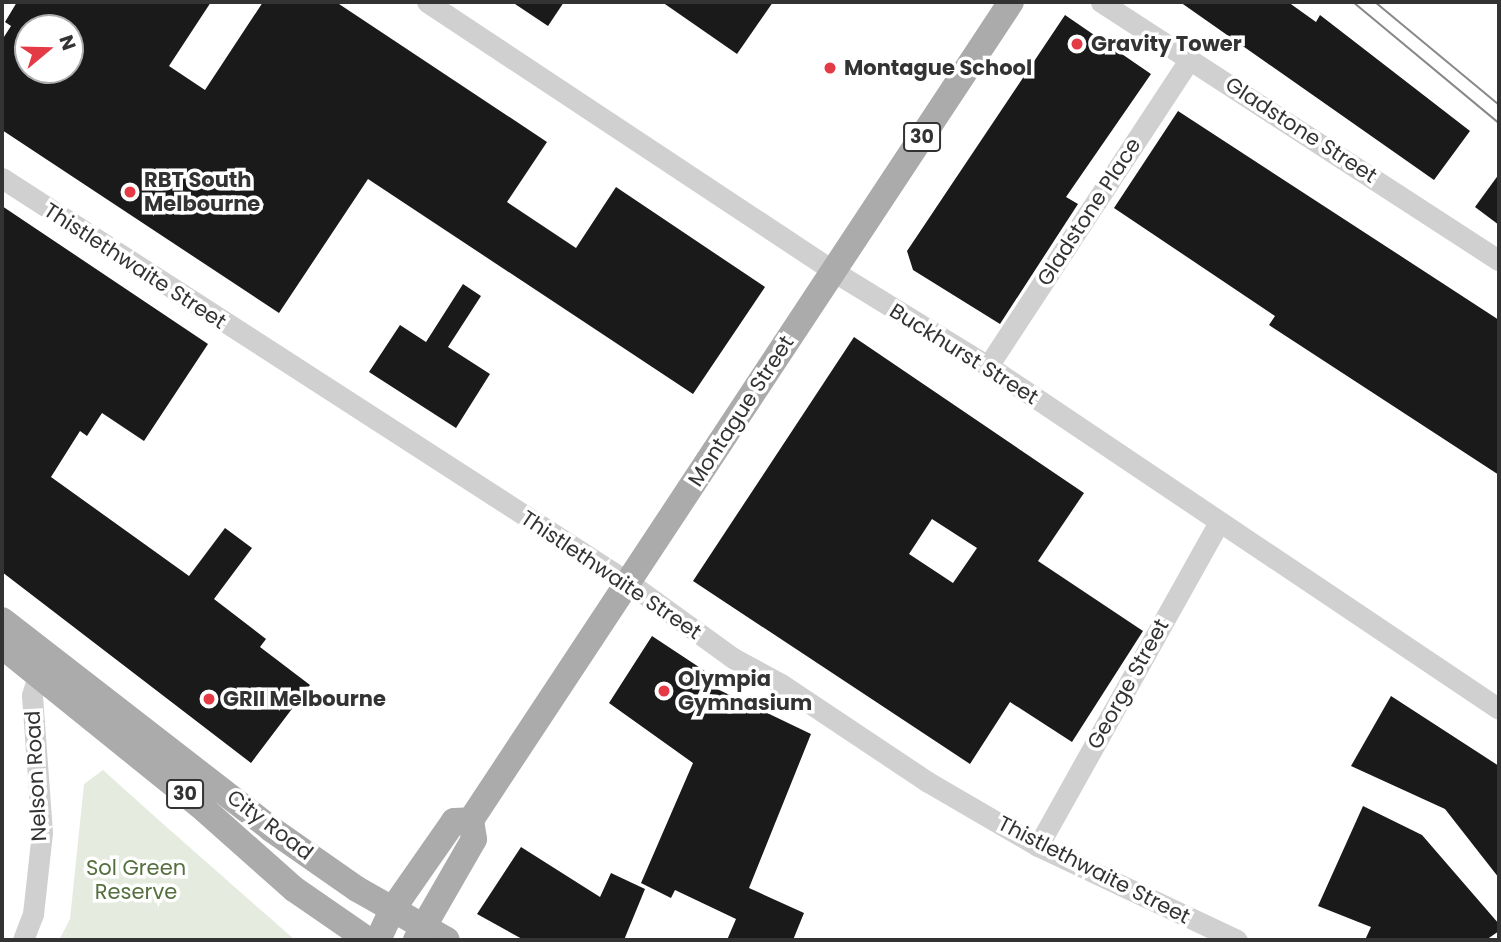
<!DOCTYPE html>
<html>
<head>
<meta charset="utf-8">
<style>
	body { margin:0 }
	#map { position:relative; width:1501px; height:942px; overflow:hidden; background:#fff; font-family:Poppins,sans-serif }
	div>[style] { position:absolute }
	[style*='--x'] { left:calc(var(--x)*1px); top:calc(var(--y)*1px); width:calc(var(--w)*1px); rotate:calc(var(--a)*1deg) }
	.green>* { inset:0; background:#e5ecdf }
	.building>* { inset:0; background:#1a1a1a }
	.minor>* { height:21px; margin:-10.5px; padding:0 10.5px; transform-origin:10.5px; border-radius:10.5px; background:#d0d0d0 }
	.major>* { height:26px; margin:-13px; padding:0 13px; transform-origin:13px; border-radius:13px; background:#ababab }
	.tram>* { height:2px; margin:-1px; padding:0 1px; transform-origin:1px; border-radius:1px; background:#888 }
	.dots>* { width:19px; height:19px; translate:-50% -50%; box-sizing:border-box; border:4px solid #fff; border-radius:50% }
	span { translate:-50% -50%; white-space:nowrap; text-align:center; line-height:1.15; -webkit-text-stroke:7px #fff; paint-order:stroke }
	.shield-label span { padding:2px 5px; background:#fff; border:2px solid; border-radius:5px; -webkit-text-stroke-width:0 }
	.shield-label { font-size:19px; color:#333; font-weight:700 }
	.poi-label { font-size:21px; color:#333; font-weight:700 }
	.left { translate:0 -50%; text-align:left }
	.street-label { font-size:21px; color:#333 }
	.park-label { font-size:21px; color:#556f3f }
	.frame { position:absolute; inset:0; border:4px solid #333; pointer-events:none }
	.north { position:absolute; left:14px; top:14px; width:70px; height:70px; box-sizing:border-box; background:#fff; border:2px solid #adadad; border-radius:50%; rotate:71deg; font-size:19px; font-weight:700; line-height:28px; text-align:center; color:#333 }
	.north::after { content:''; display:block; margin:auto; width:24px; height:32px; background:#e43a45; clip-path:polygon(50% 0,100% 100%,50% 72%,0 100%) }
</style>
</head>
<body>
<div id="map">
	<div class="green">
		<div style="clip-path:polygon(103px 770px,162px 823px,295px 940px,59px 940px,70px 919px,84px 784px)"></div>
	</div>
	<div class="building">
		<div style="clip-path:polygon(evenodd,17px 2px,211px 2px,169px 66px,205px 90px,263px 2px,336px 2px,547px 142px,507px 202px,576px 248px,616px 187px,765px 287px,693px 394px,368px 179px,279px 313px,2px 130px,2px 40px,11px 26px,5px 22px,17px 2px,28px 28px,70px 28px,70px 70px,28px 70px,28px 28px)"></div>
		<div style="clip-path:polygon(512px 2px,564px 2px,548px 26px)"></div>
		<div style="clip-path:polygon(662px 2px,773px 2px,737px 54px)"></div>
		<div style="clip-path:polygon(1180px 2px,1288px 2px,1316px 22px,1320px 15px,1470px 131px,1434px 180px)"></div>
		<div style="clip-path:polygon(1065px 15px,1151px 74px,1066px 197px,1078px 204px,1000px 324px,913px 270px,907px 251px)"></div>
		<div style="clip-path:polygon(1178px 111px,1499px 320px,1499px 475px,1269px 325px,1275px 316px,1114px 208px)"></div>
		<div style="clip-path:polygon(1499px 174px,1499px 225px,1475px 207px)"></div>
		<div style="clip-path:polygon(2px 206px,208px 344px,144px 441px,102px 413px,87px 436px,80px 431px,51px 477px,189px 576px,225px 528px,252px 548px,214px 599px,266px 639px,260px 647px,310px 685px,251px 763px,2px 572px)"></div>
		<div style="clip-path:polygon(463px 284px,481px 296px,448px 347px,490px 374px,456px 428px,369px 372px,400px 325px,426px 342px)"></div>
		<div style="clip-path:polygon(evenodd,854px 337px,1084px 493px,1038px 561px,1143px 631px,1072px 742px,1010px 702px,970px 764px,693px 581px,854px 337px,932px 519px,977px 548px,953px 583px,909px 554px,932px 519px)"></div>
		<div style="clip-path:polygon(652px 636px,717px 679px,713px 687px,811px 734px,749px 888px,804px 913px,793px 940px,727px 940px,736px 919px,675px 890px,671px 898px,641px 883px,693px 763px,609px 703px)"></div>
		<div style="clip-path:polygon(1391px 696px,1499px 766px,1499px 878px,1445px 809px,1351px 766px)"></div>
		<div style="clip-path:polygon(1363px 806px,1422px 835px,1499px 924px,1499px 931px,1486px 940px,1365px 940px,1371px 927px,1318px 906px)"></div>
		<div style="clip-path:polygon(521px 847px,600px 897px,611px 873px,645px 889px,624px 940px,524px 940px,477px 914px)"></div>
	</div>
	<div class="minor">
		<div style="--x:427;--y:2;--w:487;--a:33.5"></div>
		<div style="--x:833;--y:271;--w:182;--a:31.5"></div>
		<div style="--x:988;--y:366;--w:615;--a:33.87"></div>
		<div style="--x:1101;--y:2;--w:474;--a:33"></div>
		<div style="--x:2;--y:178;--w:745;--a:32.84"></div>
		<div style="--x:628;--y:582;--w:130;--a:35.9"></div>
		<div style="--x:733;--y:658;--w:55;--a:28.4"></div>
		<div style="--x:781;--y:684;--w:177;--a:33.7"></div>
		<div style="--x:928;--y:782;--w:127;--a:30.2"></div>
		<div style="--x:1038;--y:846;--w:220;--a:25.3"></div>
		<div style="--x:988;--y:366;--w:368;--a:-56.7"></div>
		<div style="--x:1038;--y:846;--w:371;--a:-60.8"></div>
		<div style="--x:23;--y:940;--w:28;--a:-69"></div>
		<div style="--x:33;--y:914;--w:82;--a:-83.7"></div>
		<div style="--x:42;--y:832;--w:137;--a:-94.2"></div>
		<div style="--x:32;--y:695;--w:33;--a:-72"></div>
	</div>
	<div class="major">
		<div style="--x:2;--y:620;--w:341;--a:37.8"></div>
		<div style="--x:271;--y:829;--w:105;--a:34.9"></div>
		<div style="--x:357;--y:889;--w:103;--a:29.5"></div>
		<div style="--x:2;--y:646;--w:261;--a:38.9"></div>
		<div style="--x:205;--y:810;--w:119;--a:41.6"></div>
		<div style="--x:294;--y:889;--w:90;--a:34.6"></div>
		<div style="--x:378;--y:940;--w:33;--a:-65"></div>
		<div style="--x:392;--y:910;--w:108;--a:-55.1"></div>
		<div style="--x:454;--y:821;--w:17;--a:-3"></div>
		<div style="--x:416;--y:940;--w:116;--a:-60.1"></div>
		<div style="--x:474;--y:839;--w:19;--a:-99"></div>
		<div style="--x:471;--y:820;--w:980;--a:-56.57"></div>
	</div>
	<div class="tram">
		<div style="--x:1353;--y:2;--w:190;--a:39.7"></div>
		<div style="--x:1375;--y:2;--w:161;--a:39.7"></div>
	</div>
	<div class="dots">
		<div style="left:1077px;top:44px;background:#e43a45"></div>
		<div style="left:830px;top:68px;background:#e43a45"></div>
		<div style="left:130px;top:192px;background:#e43a45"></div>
		<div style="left:664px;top:691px;background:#e43a45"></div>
		<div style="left:209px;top:699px;background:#e43a45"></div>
	</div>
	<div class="shield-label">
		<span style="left:922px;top:137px">30</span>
		<span style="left:185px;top:794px">30</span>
	</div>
	<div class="poi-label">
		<span class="left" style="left:1091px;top:44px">Gravity Tower</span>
		<span class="left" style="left:844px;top:68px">Montague School</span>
		<span class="left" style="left:144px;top:192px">RBT South<br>Melbourne</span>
		<span class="left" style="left:678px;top:691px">Olympia<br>Gymnasium</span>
		<span class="left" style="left:223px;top:699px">GRII Melbourne</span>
	</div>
	<div class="street-label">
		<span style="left:1301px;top:130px;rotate:33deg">Gladstone Street</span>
		<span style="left:1089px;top:212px;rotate:-57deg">Gladstone Place</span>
		<span style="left:135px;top:266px;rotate:33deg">Thistlethwaite Street</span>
		<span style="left:964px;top:354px;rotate:32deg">Buckhurst Street</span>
		<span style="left:741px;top:411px;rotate:-57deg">Montague Street</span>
		<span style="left:611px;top:575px;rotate:34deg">Thistlethwaite Street</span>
		<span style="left:1128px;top:684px;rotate:-61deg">George Street</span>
		<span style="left:36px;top:776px;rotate:-93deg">Nelson Road</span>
		<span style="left:270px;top:825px;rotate:37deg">City Road</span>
		<span style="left:1094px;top:870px;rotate:27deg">Thistlethwaite Street</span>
	</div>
	<div class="park-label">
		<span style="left:136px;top:880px">Sol Green<br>Reserve</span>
	</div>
	<div class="frame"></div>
	<div class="north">N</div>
</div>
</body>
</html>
